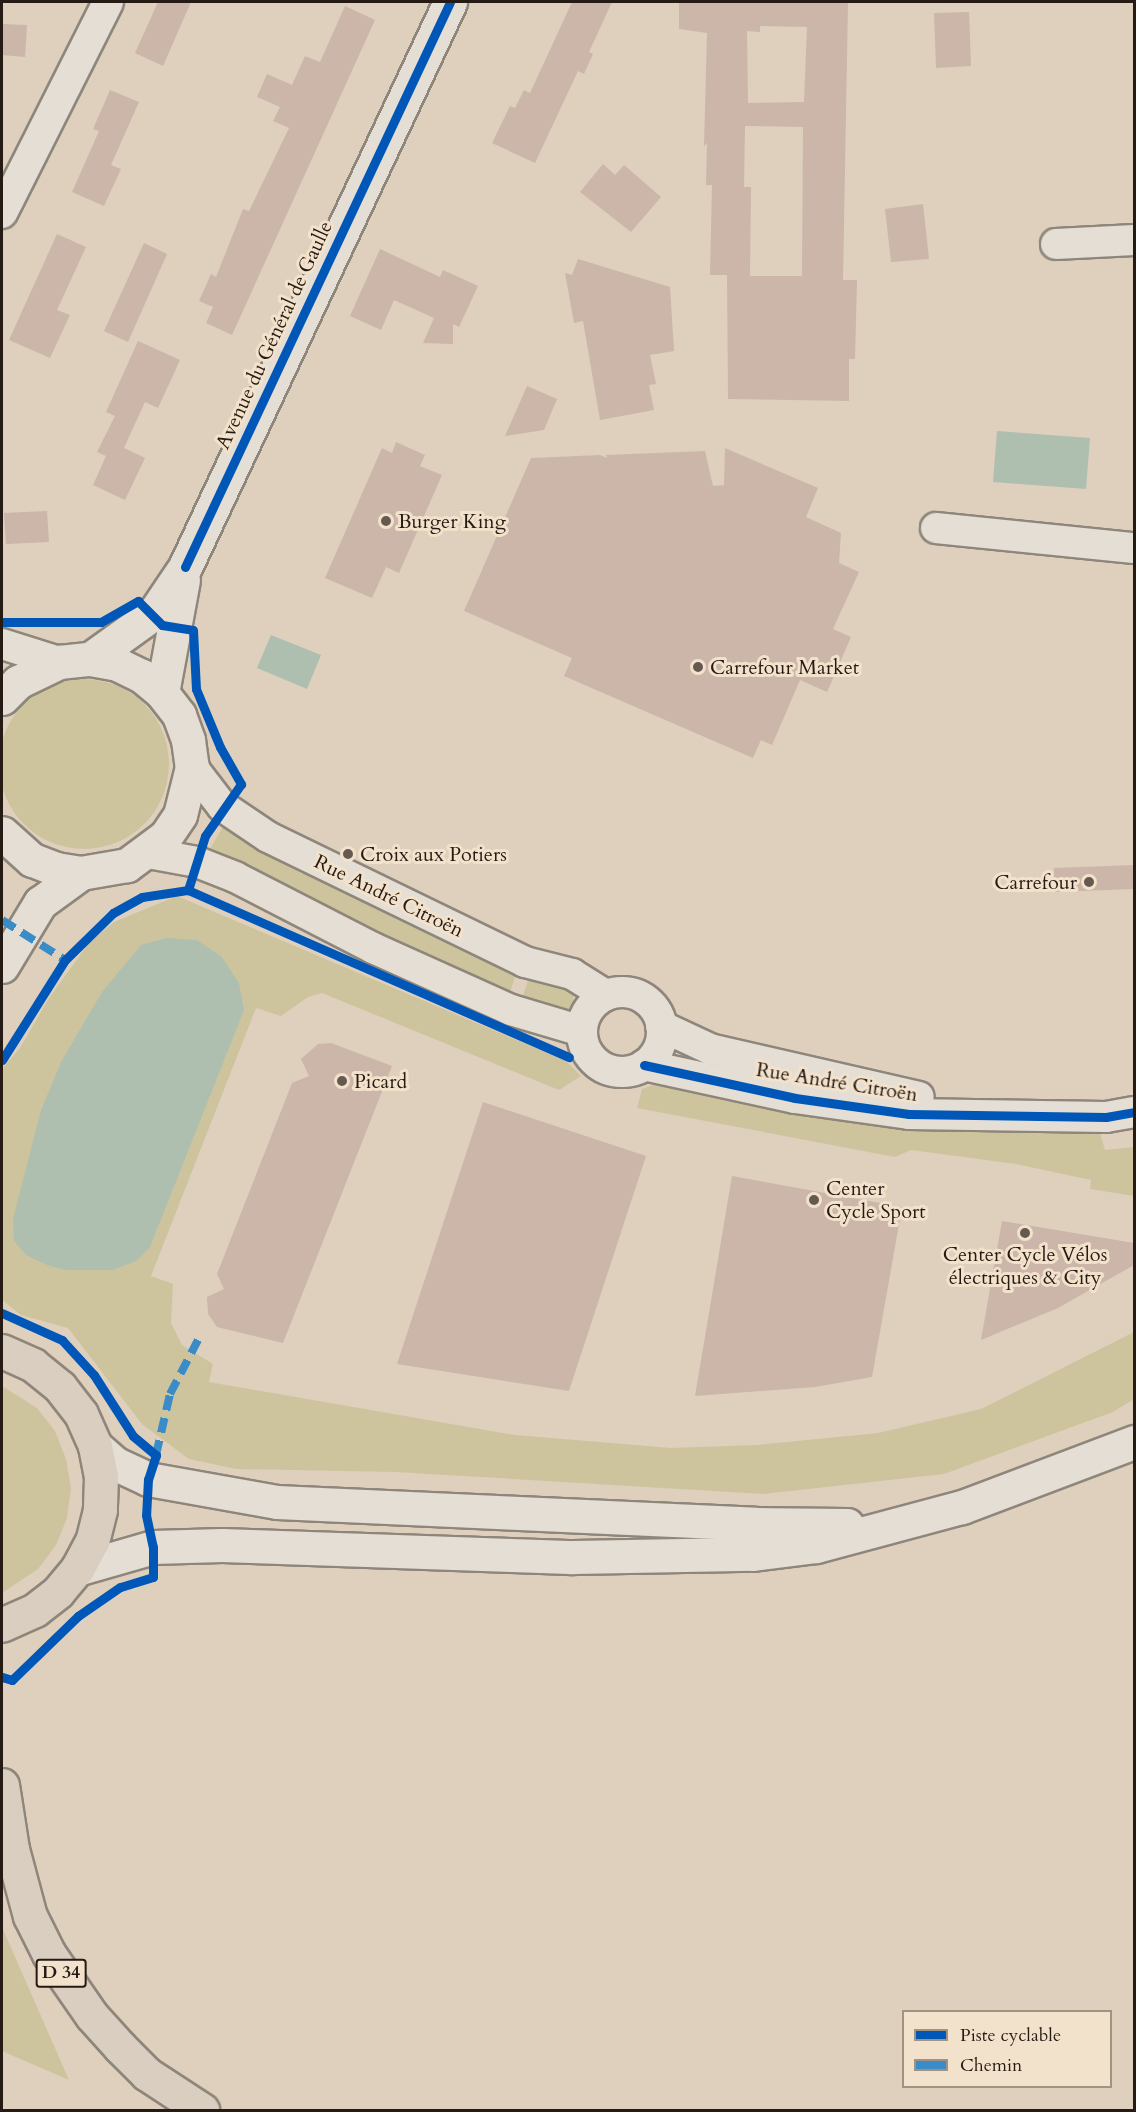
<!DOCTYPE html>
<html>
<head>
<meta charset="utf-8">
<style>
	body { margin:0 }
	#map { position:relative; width:1136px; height:2112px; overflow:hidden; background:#ded0bd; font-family:Cardo,serif }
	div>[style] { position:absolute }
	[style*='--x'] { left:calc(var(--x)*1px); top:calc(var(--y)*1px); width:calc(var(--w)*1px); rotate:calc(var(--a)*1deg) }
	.green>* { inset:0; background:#cdc49e }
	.round { border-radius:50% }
	.water>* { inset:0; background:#aebfb0 }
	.building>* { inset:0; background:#cbb6a9 }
	.roads { filter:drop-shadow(2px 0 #8f867b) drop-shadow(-2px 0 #8f867b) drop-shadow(0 2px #8f867b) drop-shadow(0 -2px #8f867b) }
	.street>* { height:30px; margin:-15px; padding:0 15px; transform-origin:15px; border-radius:15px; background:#e5ded4 }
	.street>.ring { margin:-15px; padding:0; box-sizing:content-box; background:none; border:30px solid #e5ded4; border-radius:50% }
	.secondary>* { height:33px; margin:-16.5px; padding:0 16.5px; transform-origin:16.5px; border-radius:16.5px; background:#e5ded4 }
	.primary>* { height:33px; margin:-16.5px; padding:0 16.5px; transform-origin:16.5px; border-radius:16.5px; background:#d9cec0 }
	.quiet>* { height:8px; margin-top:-4px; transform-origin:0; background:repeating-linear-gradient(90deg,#3a8cc8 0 15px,transparent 0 23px) }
	.cycleway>* { height:9px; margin:-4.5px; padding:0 4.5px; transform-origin:4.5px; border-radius:4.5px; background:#0057b8 }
	.dots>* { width:16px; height:16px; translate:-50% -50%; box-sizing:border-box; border:3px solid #f3e2cb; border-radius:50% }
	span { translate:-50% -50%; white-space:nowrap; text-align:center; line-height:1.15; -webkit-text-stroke:6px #f3e2cb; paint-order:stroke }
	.shield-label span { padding:2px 4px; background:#f3e2cb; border:2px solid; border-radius:4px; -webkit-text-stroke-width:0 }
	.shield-label { font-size:18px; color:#261a15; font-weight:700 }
	.street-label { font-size:20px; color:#261a15 }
	.poi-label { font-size:20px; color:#261a15 }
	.left { translate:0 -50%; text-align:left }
	.right { translate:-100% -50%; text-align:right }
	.frame { position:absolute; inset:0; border:3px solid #261a15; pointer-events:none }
	.legend { position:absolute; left:902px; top:2010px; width:210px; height:78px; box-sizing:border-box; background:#f3e2cb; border:2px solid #a19282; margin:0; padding:8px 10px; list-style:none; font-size:18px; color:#261a15 }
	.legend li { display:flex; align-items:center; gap:12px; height:30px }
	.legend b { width:30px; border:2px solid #a19282 }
</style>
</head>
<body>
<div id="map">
	<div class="green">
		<div class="round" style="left:-1px;top:679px;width:170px;height:170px"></div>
		<div style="clip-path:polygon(223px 827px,302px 874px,329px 874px,517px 971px,508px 998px,208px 852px)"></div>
		<div style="clip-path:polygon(177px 896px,566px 1061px,581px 1076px,559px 1090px,322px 993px,308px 997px,281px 1016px,256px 1008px,151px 1276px,173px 1284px,171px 1323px,182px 1345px,213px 1364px,209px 1382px,515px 1435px,671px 1448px,758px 1445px,878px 1433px,981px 1409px,1134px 1332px,1134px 1399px,1113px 1412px,944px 1474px,763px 1494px,396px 1472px,236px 1469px,189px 1459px,142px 1424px,68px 1328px,21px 1315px,2px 1300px,2px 1069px,20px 1048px,49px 998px,89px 943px,114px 922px)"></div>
		<div style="clip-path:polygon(530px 975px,555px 980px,573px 992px,574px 1008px,568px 1014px,521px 1001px)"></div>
		<div style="clip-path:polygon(666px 1080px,866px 1118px,1020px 1132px,1100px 1133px,1105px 1150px,1134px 1147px,1134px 1196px,1090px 1189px,1091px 1180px,1016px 1164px,911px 1150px,895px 1157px,637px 1108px,642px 1089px)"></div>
		<div style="clip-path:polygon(2px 1386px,37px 1408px,55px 1431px,66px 1459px,71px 1488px,67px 1518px,56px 1545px,38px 1569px,2px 1593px)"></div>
		<div style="clip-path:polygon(2px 1927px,69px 2080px,2px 2051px)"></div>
	</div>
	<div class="water">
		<div style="clip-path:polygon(997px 431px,1090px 438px,1086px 489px,993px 482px)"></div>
		<div style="clip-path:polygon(271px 635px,321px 655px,307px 689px,257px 668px)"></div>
		<div style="clip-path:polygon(166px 938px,197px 940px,222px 957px,239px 983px,244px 1010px,150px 1247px,136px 1261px,113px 1270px,65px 1270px,47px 1265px,26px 1255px,14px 1241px,13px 1219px,41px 1110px,61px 1062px,102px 992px,141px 945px)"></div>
	</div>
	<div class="building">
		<div style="clip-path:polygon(158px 2px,191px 2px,163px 66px,135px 53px)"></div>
		<div style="clip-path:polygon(572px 2px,612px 2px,589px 52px,593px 54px,584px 74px,578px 71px,535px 163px,492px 143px,510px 106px,515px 108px,524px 90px,530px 93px)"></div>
		<div style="clip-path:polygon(evenodd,679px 2px,848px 2px,843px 280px,857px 280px,855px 359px,849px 359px,849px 401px,728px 399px,727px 275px,710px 275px,712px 185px,706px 185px,707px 143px,704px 146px,707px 33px,679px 29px,679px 2px,760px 26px,807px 27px,804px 102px,748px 103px,747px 31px,760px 32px,760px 26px,679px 2px,745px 126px,803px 127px,802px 276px,750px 276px,751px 187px,744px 187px,745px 126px)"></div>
		<div style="clip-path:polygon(345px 6px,375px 20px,232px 335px,206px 323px,213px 307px,199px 301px,211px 274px,216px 277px,243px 209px,249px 211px,289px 128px,273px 121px,280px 107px,257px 97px,267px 74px,292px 85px,305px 56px,320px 62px)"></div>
		<div style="clip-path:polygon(969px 12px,971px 66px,936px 68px,934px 13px)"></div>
		<div style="clip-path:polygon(2px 24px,27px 25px,25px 57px,2px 55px)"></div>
		<div style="clip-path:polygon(110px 90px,139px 102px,111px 165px,121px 169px,104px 206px,72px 192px,99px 131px,93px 129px)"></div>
		<div style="clip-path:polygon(603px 164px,615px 175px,624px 165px,661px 197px,631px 232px,580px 192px)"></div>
		<div style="clip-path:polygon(923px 204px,929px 259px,891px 262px,885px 209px)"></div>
		<div style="clip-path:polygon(57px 234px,86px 247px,57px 310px,70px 315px,50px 358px,9px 340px)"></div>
		<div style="clip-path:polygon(144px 243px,167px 254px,128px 342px,104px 331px)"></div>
		<div style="clip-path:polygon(380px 249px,440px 277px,443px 270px,478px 286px,459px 327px,453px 324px,453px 344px,423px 343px,434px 318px,394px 300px,381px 330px,350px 316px)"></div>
		<div style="clip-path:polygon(578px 259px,670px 287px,674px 351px,650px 355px,656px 384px,649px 385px,654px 410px,600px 420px,583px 321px,574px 323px,565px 273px,572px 275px)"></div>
		<div style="clip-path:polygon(138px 341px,180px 360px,158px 408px,145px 402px,124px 448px,145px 458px,125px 500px,93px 485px,106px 456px,97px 452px,115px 416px,106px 412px)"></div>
		<div style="clip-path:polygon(527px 386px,557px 399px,544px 430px,505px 436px)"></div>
		<div style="clip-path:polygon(396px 442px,425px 455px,420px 466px,442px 475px,399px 573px,386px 567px,372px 598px,325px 578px,382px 448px,392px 453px)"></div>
		<div style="clip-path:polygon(725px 448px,818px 488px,806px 517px,841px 533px,839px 563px,859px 572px,833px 629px,851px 637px,827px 692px,800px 680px,772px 745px,761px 740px,753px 758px,564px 676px,572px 658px,464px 611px,531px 458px,600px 455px,607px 458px,606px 455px,705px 451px,713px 486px,724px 485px)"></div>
		<div style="clip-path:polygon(47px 511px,49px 542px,6px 544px,4px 513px)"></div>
		<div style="clip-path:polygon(1134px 865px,1134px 889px,1054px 892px,1054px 868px)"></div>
		<div style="clip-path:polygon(331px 1043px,392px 1066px,283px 1343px,217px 1327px,208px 1314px,207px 1297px,224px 1289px,217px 1274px,292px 1083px,309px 1076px,301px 1059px,318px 1044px)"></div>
		<div style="clip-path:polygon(483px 1102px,646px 1156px,569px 1391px,397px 1364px)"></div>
		<div style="clip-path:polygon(732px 1176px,902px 1207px,872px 1377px,815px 1387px,695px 1396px)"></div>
		<div style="clip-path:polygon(1002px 1221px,1134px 1243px,1134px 1265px,1058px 1308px,981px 1340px)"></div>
	</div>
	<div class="roads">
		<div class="street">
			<div style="--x:2;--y:213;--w:236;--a:-63.3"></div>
			<div style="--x:1056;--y:244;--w:78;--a:-2.9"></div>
			<div style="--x:936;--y:528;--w:199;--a:5.8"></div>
			<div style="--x:2;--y:644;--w:60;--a:17.5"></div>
			<div style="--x:192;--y:767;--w:49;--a:52.4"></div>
			<div style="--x:222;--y:806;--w:55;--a:34"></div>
			<div style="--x:268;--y:837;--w:286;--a:25.9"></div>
			<div style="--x:525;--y:962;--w:49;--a:14.3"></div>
			<div style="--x:572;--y:974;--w:40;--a:32"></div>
			<div style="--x:148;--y:853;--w:50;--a:10.4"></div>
			<div style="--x:197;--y:862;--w:41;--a:21.5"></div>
			<div style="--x:235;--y:877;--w:155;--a:27.2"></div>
			<div style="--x:373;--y:948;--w:151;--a:24.2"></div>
			<div style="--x:511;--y:1010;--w:74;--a:16.5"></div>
			<div class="ring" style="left:582px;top:992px;width:50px;height:50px"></div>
			<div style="--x:661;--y:1026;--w:54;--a:25.1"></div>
			<div style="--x:710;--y:1049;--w:214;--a:12.9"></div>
			<div style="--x:644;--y:1065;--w:155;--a:12.3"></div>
			<div style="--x:795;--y:1098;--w:115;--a:8"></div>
			<div style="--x:909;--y:1114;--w:197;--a:0.9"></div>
			<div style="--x:1106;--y:1117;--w:28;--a:-10"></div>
		</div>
		<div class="secondary">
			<div style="--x:90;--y:659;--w:79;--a:-35.7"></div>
			<div style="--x:154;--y:613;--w:55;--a:-56"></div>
			<div style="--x:185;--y:567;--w:624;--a:-64.87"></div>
			<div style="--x:162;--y:693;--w:115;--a:-79.5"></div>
			<div style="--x:2;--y:698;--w:23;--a:-45"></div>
			<div style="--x:18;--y:682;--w:46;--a:-26"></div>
			<div style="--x:59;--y:662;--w:31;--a:-6"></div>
			<div style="--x:90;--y:659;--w:27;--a:10"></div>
			<div style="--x:117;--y:664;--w:28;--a:26"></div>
			<div style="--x:142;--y:676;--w:26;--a:40"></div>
			<div style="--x:162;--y:693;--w:28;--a:52"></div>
			<div style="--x:179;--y:715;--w:27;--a:70"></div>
			<div style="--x:188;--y:740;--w:27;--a:82"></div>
			<div style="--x:192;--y:767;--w:49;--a:104"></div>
			<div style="--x:180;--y:815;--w:25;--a:124"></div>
			<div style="--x:166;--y:836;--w:49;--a:143.4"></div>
			<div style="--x:127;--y:865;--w:47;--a:170.1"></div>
			<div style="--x:81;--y:873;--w:25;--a:-171"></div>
			<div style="--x:56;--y:869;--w:26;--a:-159"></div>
			<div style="--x:32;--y:860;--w:40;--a:-138"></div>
			<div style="--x:2;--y:966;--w:74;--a:-58.9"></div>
			<div style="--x:40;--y:903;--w:51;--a:-36.2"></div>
			<div style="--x:95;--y:1446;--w:28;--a:41"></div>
			<div style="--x:116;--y:1464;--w:35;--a:25"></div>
			<div style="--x:148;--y:1479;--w:131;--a:10.1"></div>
			<div style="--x:277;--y:1502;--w:479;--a:2.6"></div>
			<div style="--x:755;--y:1524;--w:92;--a:0.6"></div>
			<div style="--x:77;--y:1569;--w:79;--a:-16.1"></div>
			<div style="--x:153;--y:1547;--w:69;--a:-1.7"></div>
			<div style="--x:222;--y:1545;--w:351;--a:2"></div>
			<div style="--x:573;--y:1557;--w:180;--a:-1"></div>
			<div style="--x:753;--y:1554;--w:64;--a:-7.2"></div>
			<div style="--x:816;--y:1546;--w:151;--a:-15"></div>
			<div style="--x:962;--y:1507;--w:184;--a:-20.7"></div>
		</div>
		<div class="primary">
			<div style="--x:2;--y:1351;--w:34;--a:24"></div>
			<div style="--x:33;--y:1365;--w:35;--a:39"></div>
			<div style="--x:60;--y:1387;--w:34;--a:52"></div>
			<div style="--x:81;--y:1414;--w:35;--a:66"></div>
			<div style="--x:95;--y:1446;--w:32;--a:79"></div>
			<div style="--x:101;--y:1477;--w:33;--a:92"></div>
			<div style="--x:100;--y:1510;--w:32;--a:104"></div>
			<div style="--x:92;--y:1541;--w:32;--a:118"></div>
			<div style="--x:77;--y:1569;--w:30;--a:130"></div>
			<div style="--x:58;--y:1592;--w:29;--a:142"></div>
			<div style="--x:35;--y:1610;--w:36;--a:156"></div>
			<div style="--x:2;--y:1785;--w:65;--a:81.1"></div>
			<div style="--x:12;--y:1849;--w:69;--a:75"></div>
			<div style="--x:30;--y:1916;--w:42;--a:63.4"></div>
			<div style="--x:49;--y:1954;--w:75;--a:55.3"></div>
			<div style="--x:92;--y:2016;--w:42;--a:47.9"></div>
			<div style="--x:120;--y:2047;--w:38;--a:45"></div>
			<div style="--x:147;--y:2074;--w:66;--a:33.2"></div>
		</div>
	</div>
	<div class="quiet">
		<div style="--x:2;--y:920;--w:75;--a:32.4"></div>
		<div style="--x:156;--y:1455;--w:63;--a:-77.1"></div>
		<div style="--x:170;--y:1394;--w:61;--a:-62.6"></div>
	</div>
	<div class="cycleway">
		<div style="--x:185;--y:567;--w:624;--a:-64.87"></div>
		<div style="--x:2;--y:622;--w:99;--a:0"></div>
		<div style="--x:101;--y:622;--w:43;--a:-29.6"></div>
		<div style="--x:138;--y:601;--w:34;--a:45"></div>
		<div style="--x:162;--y:625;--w:31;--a:9"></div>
		<div style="--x:193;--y:630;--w:59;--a:87.1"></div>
		<div style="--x:196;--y:689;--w:63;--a:67.5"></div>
		<div style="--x:220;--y:747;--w:43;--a:60.4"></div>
		<div style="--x:241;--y:784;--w:63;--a:124.7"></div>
		<div style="--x:205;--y:836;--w:57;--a:107.5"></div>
		<div style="--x:2;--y:1060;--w:118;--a:-57.8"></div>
		<div style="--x:65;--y:960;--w:67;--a:-44.4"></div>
		<div style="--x:113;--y:913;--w:33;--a:-29"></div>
		<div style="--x:142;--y:897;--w:47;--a:-8.7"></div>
		<div style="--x:188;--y:890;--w:416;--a:23.7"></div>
		<div style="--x:644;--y:1065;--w:155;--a:12.3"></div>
		<div style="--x:795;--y:1098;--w:115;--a:8"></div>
		<div style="--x:909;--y:1114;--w:197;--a:0.9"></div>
		<div style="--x:1106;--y:1117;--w:28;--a:-10"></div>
		<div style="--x:2;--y:1313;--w:66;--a:24.2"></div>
		<div style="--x:62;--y:1340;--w:47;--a:47.6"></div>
		<div style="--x:94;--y:1375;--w:72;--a:57.4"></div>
		<div style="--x:133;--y:1436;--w:30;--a:40"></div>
		<div style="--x:156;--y:1455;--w:25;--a:108"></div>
		<div style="--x:148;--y:1479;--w:36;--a:93"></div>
		<div style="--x:146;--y:1515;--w:33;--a:78"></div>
		<div style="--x:153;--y:1547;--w:30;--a:90"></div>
		<div style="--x:153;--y:1577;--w:34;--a:163"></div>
		<div style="--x:120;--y:1587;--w:51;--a:145.4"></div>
		<div style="--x:78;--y:1616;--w:92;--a:135.9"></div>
		<div style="--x:12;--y:1680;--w:10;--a:-163"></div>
	</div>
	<div class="dots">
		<div style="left:386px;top:521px;background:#665a50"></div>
		<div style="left:698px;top:667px;background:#665a50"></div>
		<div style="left:348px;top:854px;background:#665a50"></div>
		<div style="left:1089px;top:882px;background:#665a50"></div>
		<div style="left:342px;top:1081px;background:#665a50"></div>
		<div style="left:814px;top:1200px;background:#665a50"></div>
		<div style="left:1025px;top:1233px;background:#665a50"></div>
	</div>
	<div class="shield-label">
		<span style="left:61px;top:1973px">D 34</span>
	</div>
	<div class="street-label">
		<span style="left:274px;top:335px;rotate:-65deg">Avenue du Général de Gaulle</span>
		<span style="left:389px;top:896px;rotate:26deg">Rue André Citroën</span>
		<span style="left:837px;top:1082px;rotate:9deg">Rue André Citroën</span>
	</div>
	<div class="poi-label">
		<span class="left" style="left:398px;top:521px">Burger King</span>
		<span class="left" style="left:710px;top:667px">Carrefour Market</span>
		<span class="left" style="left:360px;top:854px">Croix aux Potiers</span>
		<span class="right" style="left:1077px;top:882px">Carrefour</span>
		<span class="left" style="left:354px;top:1081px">Picard</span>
		<span class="left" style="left:826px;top:1200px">Center<br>Cycle Sport</span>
		<span style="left:1025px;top:1266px">Center Cycle Vélos<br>électriques &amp; City</span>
	</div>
	<div class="frame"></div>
	<ul class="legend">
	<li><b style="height:8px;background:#0057b8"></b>Piste cyclable</li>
	<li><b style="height:8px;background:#3a8cc8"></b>Chemin</li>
	</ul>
</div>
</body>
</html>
